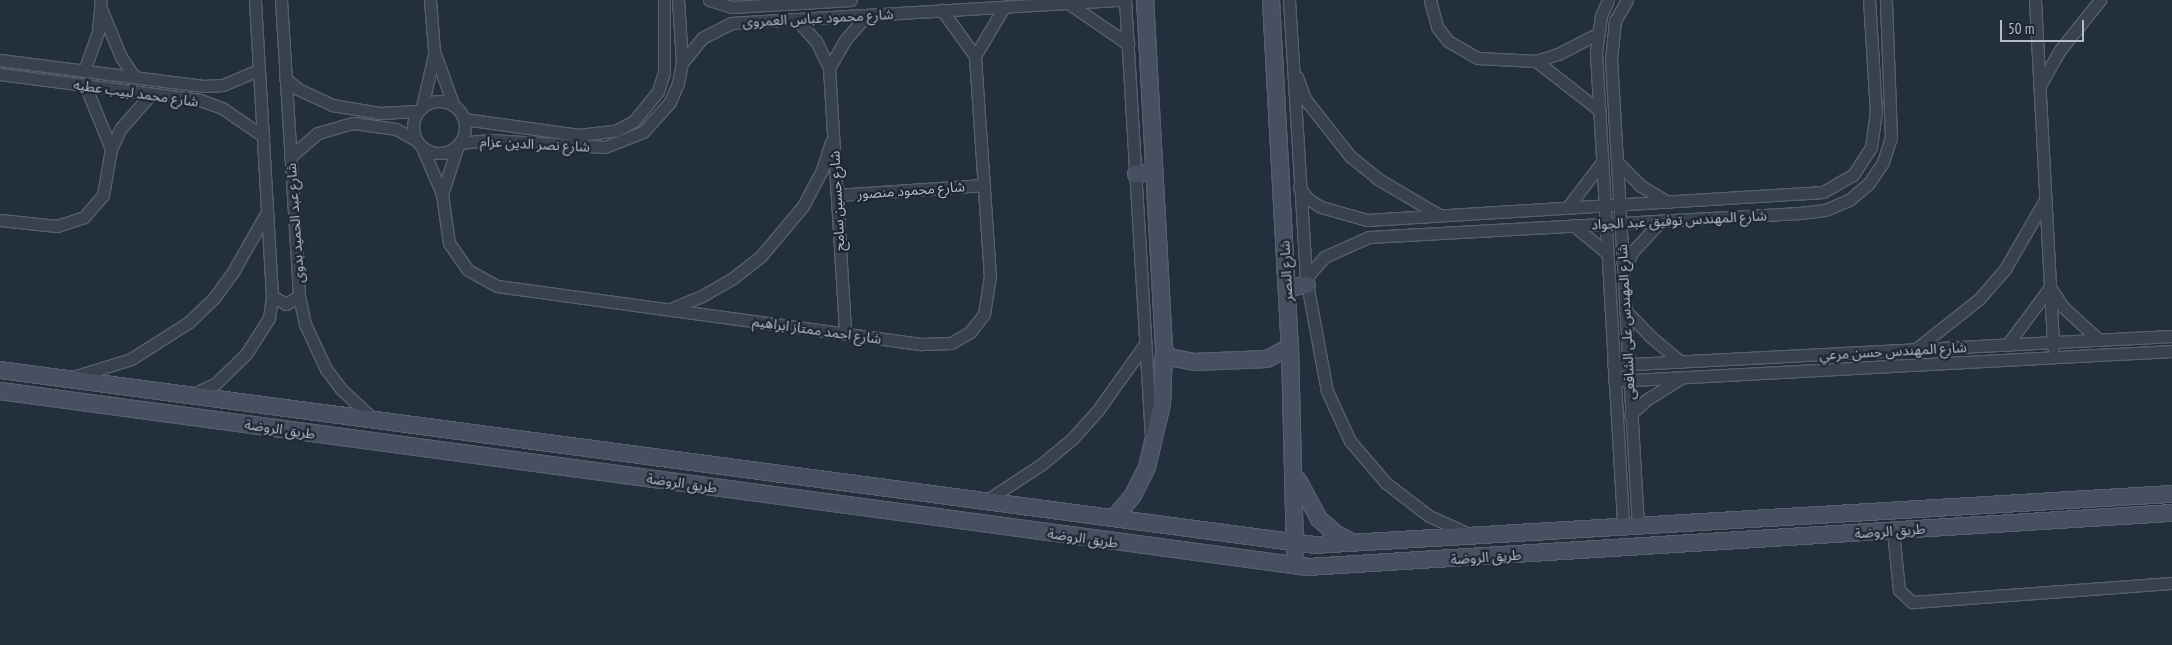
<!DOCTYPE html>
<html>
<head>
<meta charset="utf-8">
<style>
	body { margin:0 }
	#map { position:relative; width:2172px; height:645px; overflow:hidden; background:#242f3e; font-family:"PT Sans Narrow","Noto Sans Arabic",sans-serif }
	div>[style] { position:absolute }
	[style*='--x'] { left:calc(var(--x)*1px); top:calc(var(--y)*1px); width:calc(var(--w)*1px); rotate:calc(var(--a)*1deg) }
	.roads { filter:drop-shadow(1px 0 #565f6c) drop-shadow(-1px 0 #565f6c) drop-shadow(0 1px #565f6c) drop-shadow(0 -1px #565f6c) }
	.street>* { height:11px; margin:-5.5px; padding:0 5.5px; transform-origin:5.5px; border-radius:5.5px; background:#38414e }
	.street>.ring { margin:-5.5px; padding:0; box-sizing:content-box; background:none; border:11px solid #38414e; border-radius:50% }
	.secondary>* { height:16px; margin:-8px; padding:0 8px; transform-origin:8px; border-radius:8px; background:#465061 }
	span { translate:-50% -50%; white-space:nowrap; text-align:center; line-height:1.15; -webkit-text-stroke:4.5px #1d2633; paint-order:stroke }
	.street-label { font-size:14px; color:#b4bcc9 }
	.scale { position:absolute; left:2000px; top:20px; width:84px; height:22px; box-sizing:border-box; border:2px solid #b4bcc9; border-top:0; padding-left:6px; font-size:15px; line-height:18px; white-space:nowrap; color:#b4bcc9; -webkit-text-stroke:4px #1d2633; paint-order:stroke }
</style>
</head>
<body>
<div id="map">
	<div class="roads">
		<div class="street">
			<div style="--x:281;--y:0;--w:297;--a:86.5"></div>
			<div style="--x:299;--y:296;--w:29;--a:78"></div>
			<div style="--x:305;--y:324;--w:50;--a:65"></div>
			<div style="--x:326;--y:369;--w:25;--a:53"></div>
			<div style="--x:341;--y:389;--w:45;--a:43.2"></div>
			<div style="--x:430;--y:0;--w:51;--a:85.5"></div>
			<div style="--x:434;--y:51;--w:56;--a:70.3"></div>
			<div style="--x:709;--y:0;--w:24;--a:17"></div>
			<div style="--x:732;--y:7;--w:119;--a:-3.4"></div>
			<div style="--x:1125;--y:0;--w:433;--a:86.6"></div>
			<div style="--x:1289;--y:0;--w:279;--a:86.5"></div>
			<div style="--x:1306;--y:278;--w:115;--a:79.5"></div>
			<div style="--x:1327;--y:391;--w:55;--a:65.3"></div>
			<div style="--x:1350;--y:441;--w:55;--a:49.4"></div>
			<div style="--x:1386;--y:483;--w:54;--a:37.5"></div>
			<div style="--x:1429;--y:516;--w:44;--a:24.2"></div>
			<div style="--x:1430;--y:0;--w:28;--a:75"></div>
			<div style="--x:1437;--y:27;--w:18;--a:52"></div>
			<div style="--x:1448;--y:41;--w:34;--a:30"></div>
			<div style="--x:1478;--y:58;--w:58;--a:3"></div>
			<div style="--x:1536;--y:61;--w:23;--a:-18"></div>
			<div style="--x:1558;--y:54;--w:44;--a:-27.1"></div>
			<div style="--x:1608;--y:0;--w:17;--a:114"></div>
			<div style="--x:1601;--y:16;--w:37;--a:98"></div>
			<div style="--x:1596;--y:53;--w:476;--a:86.7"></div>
			<div style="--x:1627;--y:0;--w:24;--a:120"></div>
			<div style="--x:1615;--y:21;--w:37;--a:96"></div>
			<div style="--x:1611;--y:58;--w:470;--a:86.7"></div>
			<div style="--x:2035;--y:0;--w:348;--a:87"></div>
			<div style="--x:1068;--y:3;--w:73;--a:34.3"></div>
			<div style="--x:102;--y:11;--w:50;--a:67.6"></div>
			<div style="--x:121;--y:57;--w:25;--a:56"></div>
			<div style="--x:796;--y:19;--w:30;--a:48"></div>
			<div style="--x:816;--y:41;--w:30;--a:64"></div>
			<div style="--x:829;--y:68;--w:265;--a:86.5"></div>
			<div style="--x:975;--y:56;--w:57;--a:-59.4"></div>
			<div style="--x:0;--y:60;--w:205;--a:7.3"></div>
			<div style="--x:203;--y:86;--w:20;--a:-3"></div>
			<div style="--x:223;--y:85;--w:39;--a:-23"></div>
			<div style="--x:1536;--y:61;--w:80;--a:37.9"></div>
			<div style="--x:682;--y:63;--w:32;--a:-51"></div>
			<div style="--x:702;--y:38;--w:33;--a:-27"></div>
			<div style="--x:731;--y:23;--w:391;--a:-3.4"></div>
			<div style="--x:829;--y:68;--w:32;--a:-60"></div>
			<div style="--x:845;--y:40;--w:33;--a:-49"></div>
			<div style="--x:84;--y:71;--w:41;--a:-70.3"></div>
			<div style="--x:98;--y:32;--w:32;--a:-85"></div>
			<div style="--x:0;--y:74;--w:202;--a:7.4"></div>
			<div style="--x:200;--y:100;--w:23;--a:20"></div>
			<div style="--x:222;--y:108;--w:50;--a:34.3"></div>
			<div style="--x:1297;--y:77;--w:23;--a:70"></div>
			<div style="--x:1305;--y:99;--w:73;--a:51.7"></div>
			<div style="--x:1350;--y:156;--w:36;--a:39"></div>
			<div style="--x:1378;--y:179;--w:71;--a:30.5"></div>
			<div style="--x:285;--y:78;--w:17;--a:40"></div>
			<div style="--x:298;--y:89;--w:38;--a:25"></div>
			<div style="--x:332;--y:105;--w:49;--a:9.5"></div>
			<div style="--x:380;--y:113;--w:38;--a:-3"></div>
			<div style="--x:85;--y:85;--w:69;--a:67.9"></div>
			<div style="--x:2040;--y:85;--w:40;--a:-60.3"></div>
			<div style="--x:2060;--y:50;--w:64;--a:-51.3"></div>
			<div class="ring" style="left:413px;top:101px;width:41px;height:41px"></div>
			<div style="--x:422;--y:107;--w:53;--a:-77"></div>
			<div style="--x:464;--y:119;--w:116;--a:7.9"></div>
			<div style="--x:579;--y:135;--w:38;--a:-7"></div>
			<div style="--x:617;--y:130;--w:19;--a:-28"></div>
			<div style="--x:634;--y:121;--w:38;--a:-51"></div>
			<div style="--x:658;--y:91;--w:19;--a:-72"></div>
			<div style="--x:664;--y:73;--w:73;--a:-90"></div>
			<div style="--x:460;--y:143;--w:30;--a:-6"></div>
			<div style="--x:490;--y:140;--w:115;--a:3.5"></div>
			<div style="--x:605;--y:147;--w:41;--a:-21.5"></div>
			<div style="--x:643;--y:132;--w:40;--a:-48"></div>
			<div style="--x:670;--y:102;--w:21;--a:-67"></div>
			<div style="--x:678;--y:83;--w:20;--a:-79"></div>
			<div style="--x:682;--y:63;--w:63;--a:-93.6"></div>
			<div style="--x:422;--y:147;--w:51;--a:66.9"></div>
			<div style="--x:442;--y:194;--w:49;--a:81.9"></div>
			<div style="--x:449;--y:243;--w:33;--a:55"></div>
			<div style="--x:468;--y:270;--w:33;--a:29"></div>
			<div style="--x:497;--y:286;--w:429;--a:7.8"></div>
			<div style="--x:922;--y:344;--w:29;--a:-2"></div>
			<div style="--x:951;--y:343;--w:22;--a:-30"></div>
			<div style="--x:970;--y:332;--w:23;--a:-52"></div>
			<div style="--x:984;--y:314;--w:37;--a:-81"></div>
			<div style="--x:990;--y:277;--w:222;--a:-93.9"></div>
			<div style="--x:975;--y:56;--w:57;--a:-125.7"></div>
			<div style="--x:290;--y:157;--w:37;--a:-41"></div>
			<div style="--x:318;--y:133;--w:36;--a:-16"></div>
			<div style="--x:353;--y:123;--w:43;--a:7.9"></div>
			<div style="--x:396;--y:129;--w:23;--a:29"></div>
			<div style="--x:1617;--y:162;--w:34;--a:45"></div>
			<div style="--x:1641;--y:186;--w:31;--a:31"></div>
			<div style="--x:1299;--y:187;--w:14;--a:54"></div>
			<div style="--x:1307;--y:198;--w:17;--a:33"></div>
			<div style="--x:1321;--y:207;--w:48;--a:15.8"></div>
			<div style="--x:1367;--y:220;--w:457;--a:-3.5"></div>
			<div style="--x:1823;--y:192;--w:34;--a:-30"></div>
			<div style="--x:1853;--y:175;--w:33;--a:-57"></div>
			<div style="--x:1871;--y:147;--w:34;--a:-82"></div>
			<div style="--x:1876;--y:113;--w:113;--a:-93.5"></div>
			<div style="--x:442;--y:194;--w:52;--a:-71.9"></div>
			<div style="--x:837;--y:195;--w:147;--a:-3.9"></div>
			<div style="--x:1567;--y:208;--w:58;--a:-52.7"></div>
			<div style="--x:0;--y:220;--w:57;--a:6"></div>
			<div style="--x:57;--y:226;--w:28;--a:-18"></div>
			<div style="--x:84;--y:217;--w:29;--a:-49"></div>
			<div style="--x:103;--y:195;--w:47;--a:-80.1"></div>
			<div style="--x:111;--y:149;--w:23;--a:-65"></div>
			<div style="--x:121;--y:128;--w:45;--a:-48.6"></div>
			<div style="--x:1573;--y:225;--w:44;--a:39.5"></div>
			<div style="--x:1623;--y:269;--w:21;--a:-61"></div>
			<div style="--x:1633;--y:251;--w:42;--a:-46.9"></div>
			<div style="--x:1306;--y:278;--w:28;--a:-49"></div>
			<div style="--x:1324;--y:257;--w:49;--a:-24"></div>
			<div style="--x:1369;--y:237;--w:432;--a:-3.2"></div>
			<div style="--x:1800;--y:213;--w:25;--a:-7"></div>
			<div style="--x:1825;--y:210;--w:26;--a:-23"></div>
			<div style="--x:1849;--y:200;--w:26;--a:-40"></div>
			<div style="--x:1869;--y:183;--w:25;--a:-56"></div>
			<div style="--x:1883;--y:162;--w:25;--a:-72"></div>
			<div style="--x:1891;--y:138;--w:138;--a:-92.1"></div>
			<div style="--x:272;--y:296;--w:16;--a:30"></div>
			<div style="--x:286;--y:304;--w:15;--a:-32"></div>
			<div style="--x:670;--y:309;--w:35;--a:-22"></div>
			<div style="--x:702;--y:296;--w:36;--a:-30"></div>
			<div style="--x:733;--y:278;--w:36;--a:-38"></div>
			<div style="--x:761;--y:256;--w:65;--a:-50"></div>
			<div style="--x:803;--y:206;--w:41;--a:-62.2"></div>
			<div style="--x:822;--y:170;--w:29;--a:-72"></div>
			<div style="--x:1625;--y:310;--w:37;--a:46"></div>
			<div style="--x:1651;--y:337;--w:39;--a:40"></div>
			<div style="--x:2007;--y:345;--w:72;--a:-53.4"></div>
			<div style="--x:2050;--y:287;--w:24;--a:57"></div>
			<div style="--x:2063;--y:307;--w:49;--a:42.5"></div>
			<div style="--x:1917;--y:348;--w:79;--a:-38.3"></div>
			<div style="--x:1979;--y:299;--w:40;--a:-49"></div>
			<div style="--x:2005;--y:269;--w:80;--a:-59.9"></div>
			<div style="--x:1613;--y:365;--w:560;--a:-2.97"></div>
			<div style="--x:73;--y:377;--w:61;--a:-17.2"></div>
			<div style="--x:131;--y:359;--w:69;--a:-32.5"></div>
			<div style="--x:189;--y:322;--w:35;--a:-44"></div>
			<div style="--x:214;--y:298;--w:34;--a:-54"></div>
			<div style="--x:234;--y:270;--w:67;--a:-60.4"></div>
			<div style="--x:1614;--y:381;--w:559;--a:-3.08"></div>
			<div style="--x:191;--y:395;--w:26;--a:-25"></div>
			<div style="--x:215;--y:384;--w:43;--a:-44.1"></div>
			<div style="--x:246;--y:354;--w:43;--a:-57.4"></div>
			<div style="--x:269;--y:318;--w:22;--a:-82"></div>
			<div style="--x:272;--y:296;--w:296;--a:-93.3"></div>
			<div style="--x:1630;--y:415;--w:22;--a:-43"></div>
			<div style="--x:1646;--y:400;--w:39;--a:-32"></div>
			<div style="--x:984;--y:502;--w:69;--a:-33.2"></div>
			<div style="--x:1042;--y:464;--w:39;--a:-40"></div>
			<div style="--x:1072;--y:439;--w:39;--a:-48"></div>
			<div style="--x:1098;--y:410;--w:81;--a:-54.5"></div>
			<div style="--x:1893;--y:531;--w:59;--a:84.2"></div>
			<div style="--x:1899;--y:590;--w:18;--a:43"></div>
			<div style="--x:1912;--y:602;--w:261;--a:-4.2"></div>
		</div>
		<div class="secondary">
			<div style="--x:1271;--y:0;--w:348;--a:86.9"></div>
			<div style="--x:1290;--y:347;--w:205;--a:88.6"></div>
			<div style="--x:1136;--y:174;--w:18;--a:-6"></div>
			<div style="--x:1287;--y:288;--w:20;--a:-9"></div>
			<div style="--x:1164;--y:349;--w:9;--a:58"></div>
			<div style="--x:1169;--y:357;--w:25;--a:11"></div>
			<div style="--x:1194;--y:362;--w:73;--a:-2.4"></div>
			<div style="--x:1267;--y:359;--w:26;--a:-28"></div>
			<div style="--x:0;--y:370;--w:1327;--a:7.58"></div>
			<div style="--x:1315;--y:545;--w:859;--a:-3.41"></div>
			<div style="--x:0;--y:391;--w:1320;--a:7.66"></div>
			<div style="--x:1308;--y:567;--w:866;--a:-3.58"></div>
			<div style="--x:1298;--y:480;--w:44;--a:61.7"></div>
			<div style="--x:1319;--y:519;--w:23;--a:41"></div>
			<div style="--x:1336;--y:534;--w:20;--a:27"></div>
			<div style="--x:1114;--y:518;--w:30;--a:-50"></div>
			<div style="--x:1133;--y:495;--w:31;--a:-63"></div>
			<div style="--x:1147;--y:467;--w:65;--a:-76.6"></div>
			<div style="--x:1162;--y:404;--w:55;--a:-87.9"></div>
			<div style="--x:1164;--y:349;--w:350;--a:-93.1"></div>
		</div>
	</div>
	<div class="street-label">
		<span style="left:818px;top:18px;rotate:-3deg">شارع محمود عباس العمروى</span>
		<span style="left:136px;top:93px;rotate:8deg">شارع محمد لبيب عطيه</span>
		<span style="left:535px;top:144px;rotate:3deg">شارع نصر الدين عزام</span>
		<span style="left:911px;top:190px;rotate:-4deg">شارع محمود منصور</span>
		<span style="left:837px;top:201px;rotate:-93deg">شارع حسين سامح</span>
		<span style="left:1679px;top:220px;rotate:-3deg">شارع المهندس توفيق عبد الجواد</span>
		<span style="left:295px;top:223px;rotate:-94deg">شارع عبد الحميد بدوى</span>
		<span style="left:1286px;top:271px;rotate:-93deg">شارع النصر</span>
		<span style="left:1626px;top:322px;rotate:-93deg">شارع المهندس على الشافعى</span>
		<span style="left:817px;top:330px;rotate:8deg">شارع احمد ممتاز ابراهيم</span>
		<span style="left:1893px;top:351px;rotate:-3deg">شارع المهندس حسن مرعي</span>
		<span style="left:280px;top:429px;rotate:8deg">طريق الروضة</span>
		<span style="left:682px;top:483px;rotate:8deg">طريق الروضة</span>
		<span style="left:1890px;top:531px;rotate:-4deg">طريق الروضة</span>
		<span style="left:1083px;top:538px;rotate:8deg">طريق الروضة</span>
		<span style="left:1486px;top:557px;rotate:-4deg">طريق الروضة</span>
	</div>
	<div class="scale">50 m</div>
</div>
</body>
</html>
